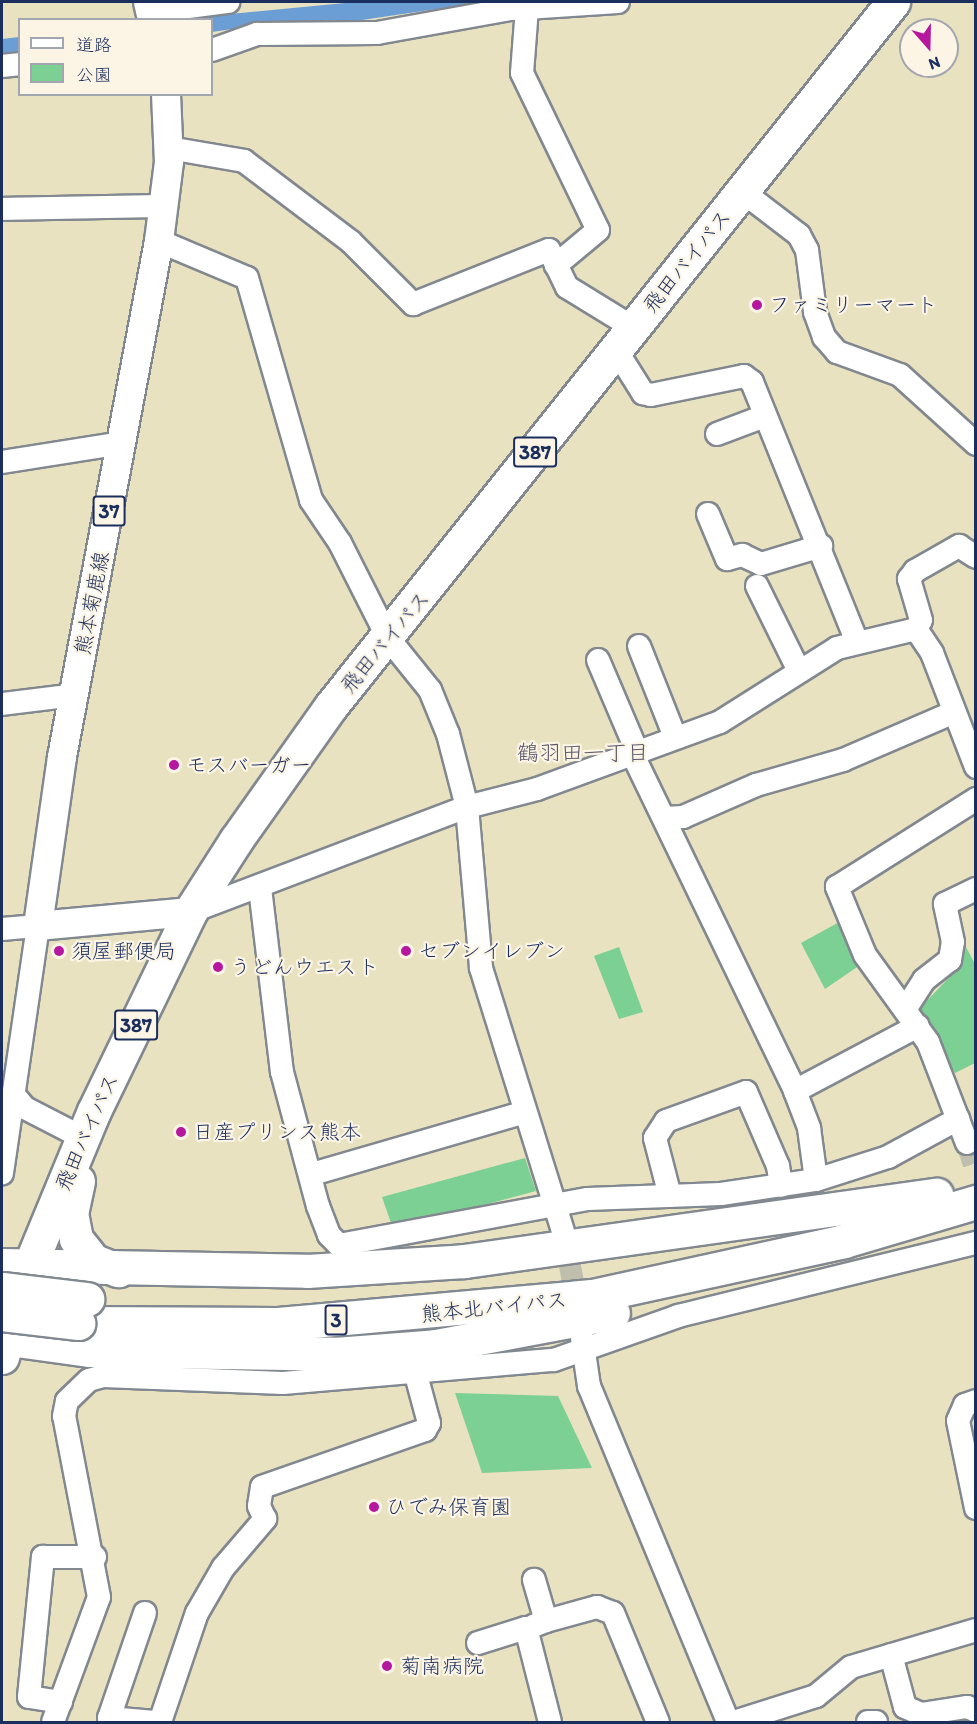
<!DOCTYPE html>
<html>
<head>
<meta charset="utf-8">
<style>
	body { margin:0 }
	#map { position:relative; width:977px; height:1724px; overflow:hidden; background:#e9e2c0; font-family:Itim,"Klee One",sans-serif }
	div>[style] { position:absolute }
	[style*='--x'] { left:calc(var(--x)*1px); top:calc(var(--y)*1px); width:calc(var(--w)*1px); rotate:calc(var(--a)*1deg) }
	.green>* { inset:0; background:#7cd093 }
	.water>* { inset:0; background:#6c9ed6 }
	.minor-tunnel>* { height:22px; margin-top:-11px; transform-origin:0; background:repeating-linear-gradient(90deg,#c0beac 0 22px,transparent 0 33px) }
	.roads { filter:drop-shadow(2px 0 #82888f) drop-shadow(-2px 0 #82888f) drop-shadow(0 2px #82888f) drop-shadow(0 -2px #82888f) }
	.minor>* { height:22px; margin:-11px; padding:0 11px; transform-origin:11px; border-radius:11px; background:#fff }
	.major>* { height:28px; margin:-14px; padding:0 14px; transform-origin:14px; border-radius:14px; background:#fff }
	.highway>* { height:33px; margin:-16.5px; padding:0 16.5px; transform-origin:16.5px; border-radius:16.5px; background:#fff }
	.bridges { filter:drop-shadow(2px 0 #82888f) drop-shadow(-2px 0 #82888f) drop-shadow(0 2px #82888f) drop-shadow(0 -2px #82888f) }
	.highway-bridge>* { height:33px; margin:-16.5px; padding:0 16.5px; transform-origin:16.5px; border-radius:16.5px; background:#fff }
	.dots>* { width:16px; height:16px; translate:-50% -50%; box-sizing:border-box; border:3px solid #fcf5e5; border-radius:50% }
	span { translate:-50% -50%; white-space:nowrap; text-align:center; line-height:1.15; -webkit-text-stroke:4.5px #fcf5e5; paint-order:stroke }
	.shield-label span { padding:2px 4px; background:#fcf5e5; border:2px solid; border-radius:4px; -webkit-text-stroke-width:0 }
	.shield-label { font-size:20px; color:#1b2f5e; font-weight:700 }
	.street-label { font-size:21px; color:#1b2f5e }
	.poi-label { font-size:21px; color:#1b2f5e }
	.left { translate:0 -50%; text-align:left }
	.neighbourhood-label { font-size:22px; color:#5b596d }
	.frame { position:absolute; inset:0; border:3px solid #1b2f5e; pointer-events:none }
	.legend { position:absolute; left:18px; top:18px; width:195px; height:78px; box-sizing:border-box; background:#fcf5e5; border:2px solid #a2a6af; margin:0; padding:8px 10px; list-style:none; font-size:18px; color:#1b2f5e }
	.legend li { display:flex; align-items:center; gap:12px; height:30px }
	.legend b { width:30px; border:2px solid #a2a6af }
	.north { position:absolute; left:899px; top:18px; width:60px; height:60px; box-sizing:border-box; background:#fcf5e5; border:2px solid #a2a6af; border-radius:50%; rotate:160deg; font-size:16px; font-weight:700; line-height:24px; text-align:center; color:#1b2f5e }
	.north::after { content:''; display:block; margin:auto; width:21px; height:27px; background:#b5179e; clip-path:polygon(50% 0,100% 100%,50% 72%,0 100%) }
</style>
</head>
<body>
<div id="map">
	<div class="green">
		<div style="clip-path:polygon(949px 915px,975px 964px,975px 1063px,955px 1073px,918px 1010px,963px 963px)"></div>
		<div style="clip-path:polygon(841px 921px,863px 963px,825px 989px,801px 943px)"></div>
		<div style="clip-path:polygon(619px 947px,643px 1012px,619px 1019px,594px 956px)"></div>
		<div style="clip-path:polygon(525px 1158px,536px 1191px,393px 1229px,382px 1197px)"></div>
		<div style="clip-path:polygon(455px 1393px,558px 1396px,592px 1468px,482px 1473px)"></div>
	</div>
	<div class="water">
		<div style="clip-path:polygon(355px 2px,484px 2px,335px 24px,281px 22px,212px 32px,212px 20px,167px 20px)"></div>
		<div style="clip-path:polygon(19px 37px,19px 56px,2px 57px,2px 39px)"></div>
	</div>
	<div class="minor-tunnel">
		<div style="--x:967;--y:1143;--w:28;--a:72"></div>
		<div style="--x:564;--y:1233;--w:77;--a:79.6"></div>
	</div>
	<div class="roads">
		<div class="minor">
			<div style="--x:527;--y:8;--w:65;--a:94.4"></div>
			<div style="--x:522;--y:73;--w:174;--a:64.2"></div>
			<div style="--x:598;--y:230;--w:55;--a:140.2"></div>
			<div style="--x:150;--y:12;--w:79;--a:-7.3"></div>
			<div style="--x:212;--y:50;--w:48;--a:-19.6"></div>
			<div style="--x:257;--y:34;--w:120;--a:-0.5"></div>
			<div style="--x:377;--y:33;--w:136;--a:-10.2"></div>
			<div style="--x:511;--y:9;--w:107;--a:-3.7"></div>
			<div style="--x:2;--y:66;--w:18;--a:-6"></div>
			<div style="--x:169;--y:148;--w:76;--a:9.8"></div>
			<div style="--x:244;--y:161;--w:134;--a:37.1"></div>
			<div style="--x:351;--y:242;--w:88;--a:45"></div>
			<div style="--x:413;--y:304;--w:146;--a:-21.7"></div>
			<div style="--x:549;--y:250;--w:41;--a:64.1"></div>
			<div style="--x:567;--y:287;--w:79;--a:31.5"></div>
			<div style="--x:743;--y:192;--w:71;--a:37.5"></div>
			<div style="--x:799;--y:235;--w:17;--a:62"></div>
			<div style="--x:807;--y:250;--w:63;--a:82.6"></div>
			<div style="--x:815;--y:312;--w:27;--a:70"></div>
			<div style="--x:824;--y:337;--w:20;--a:49"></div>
			<div style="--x:837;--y:352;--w:67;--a:20.1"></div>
			<div style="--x:900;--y:375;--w:103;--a:42.2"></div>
			<div style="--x:2;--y:209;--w:161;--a:-1.1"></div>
			<div style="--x:159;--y:241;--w:95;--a:22.8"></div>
			<div style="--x:247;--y:278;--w:231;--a:73.9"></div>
			<div style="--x:311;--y:500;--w:52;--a:56"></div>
			<div style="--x:340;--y:543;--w:106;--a:63.2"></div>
			<div style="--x:388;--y:638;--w:67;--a:51.1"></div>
			<div style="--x:430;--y:690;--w:48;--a:67.8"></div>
			<div style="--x:448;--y:734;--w:75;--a:75.4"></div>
			<div style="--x:467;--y:807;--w:162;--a:85"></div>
			<div style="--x:481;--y:968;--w:275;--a:72.7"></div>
			<div style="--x:616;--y:350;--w:51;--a:57.9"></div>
			<div style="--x:643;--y:393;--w:8;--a:14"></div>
			<div style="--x:651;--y:395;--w:95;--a:-11.5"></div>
			<div style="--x:744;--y:376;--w:10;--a:37"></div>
			<div style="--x:752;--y:382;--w:278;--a:68"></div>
			<div style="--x:717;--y:434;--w:51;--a:-20.6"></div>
			<div style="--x:2;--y:462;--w:121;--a:-9"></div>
			<div style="--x:708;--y:514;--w:49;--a:67.1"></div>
			<div style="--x:727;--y:559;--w:16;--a:-15"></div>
			<div style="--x:742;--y:555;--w:21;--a:25"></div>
			<div style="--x:761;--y:564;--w:63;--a:-16.7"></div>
			<div style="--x:757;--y:586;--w:95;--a:63.7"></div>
			<div style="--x:916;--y:629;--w:29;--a:56"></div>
			<div style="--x:932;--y:653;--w:122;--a:68.9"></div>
			<div style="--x:916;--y:629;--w:10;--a:-61"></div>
			<div style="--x:921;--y:620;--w:43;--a:-106.3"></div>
			<div style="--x:909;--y:579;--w:10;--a:-53"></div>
			<div style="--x:915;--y:571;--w:51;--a:-29.6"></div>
			<div style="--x:959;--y:546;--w:20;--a:33"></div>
			<div style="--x:639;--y:646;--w:98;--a:68.4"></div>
			<div style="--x:598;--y:660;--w:97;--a:66.9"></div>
			<div style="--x:2;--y:704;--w:74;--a:-7"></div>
			<div style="--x:631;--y:751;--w:377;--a:64.2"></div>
			<div style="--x:795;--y:1091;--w:40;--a:69"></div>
			<div style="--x:809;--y:1128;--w:52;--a:82.3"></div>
			<div style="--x:816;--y:1180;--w:76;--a:-17.7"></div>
			<div style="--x:888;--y:1157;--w:80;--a:-28.5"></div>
			<div style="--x:665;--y:818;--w:18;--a:-3"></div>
			<div style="--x:683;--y:817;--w:80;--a:-23.7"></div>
			<div style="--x:756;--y:785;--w:91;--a:-16"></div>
			<div style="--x:843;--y:760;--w:119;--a:-23.3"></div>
			<div style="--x:260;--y:888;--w:185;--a:83.2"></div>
			<div style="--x:282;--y:1072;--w:139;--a:75"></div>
			<div style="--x:318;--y:1206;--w:31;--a:69"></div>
			<div style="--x:329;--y:1235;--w:14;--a:45"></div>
			<div style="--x:339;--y:1245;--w:253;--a:-10.5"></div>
			<div style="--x:588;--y:1199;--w:133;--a:-2.2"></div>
			<div style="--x:721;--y:1194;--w:96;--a:-8.4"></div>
			<div style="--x:190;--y:912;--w:296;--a:-20.8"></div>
			<div style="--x:467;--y:807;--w:72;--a:-14.4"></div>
			<div style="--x:537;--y:789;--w:195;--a:-20.1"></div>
			<div style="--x:720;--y:722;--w:138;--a:-32.3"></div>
			<div style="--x:837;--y:648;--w:81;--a:-13.5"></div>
			<div style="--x:2;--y:929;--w:36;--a:-5"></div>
			<div style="--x:38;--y:926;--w:250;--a:98.3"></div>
			<div style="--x:906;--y:1008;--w:33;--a:-57"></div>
			<div style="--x:924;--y:980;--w:33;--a:-38"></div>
			<div style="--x:950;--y:960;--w:18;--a:-81"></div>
			<div style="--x:953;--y:942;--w:39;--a:-102"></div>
			<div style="--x:945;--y:904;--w:34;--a:-26"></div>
			<div style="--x:795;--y:1091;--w:139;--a:-27.9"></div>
			<div style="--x:14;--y:1095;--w:17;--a:50"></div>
			<div style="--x:25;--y:1108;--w:65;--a:27.3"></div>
			<div style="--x:967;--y:1143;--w:108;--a:-111.1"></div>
			<div style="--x:928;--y:1042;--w:107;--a:-125.9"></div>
			<div style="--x:865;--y:955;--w:74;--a:-112.4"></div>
			<div style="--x:837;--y:887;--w:165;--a:-32.3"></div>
			<div style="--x:312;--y:1174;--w:222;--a:-16.2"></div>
			<div style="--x:670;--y:1196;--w:60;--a:-104.5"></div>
			<div style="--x:655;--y:1138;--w:20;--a:-57"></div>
			<div style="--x:666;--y:1121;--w:85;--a:-19.9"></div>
			<div style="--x:746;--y:1092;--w:81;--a:66.6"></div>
			<div style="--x:778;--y:1166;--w:20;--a:81"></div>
			<div style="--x:582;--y:1338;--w:49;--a:81.7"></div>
			<div style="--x:589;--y:1386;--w:364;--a:67.5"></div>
			<div style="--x:976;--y:1401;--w:12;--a:160"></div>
			<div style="--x:965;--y:1405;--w:17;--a:114"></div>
			<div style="--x:958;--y:1421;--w:89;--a:78.3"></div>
			<div style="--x:145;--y:1613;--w:111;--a:108.9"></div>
			<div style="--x:109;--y:1718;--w:46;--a:5"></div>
			<div style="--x:546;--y:1621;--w:53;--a:-15.4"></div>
			<div style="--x:597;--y:1607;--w:17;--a:21"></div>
			<div style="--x:613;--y:1613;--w:118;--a:67.6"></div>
			<div style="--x:533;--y:1626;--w:14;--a:-21"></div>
			<div style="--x:546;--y:1621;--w:43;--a:-106.3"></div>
			<div style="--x:478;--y:1643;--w:50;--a:-17.4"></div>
			<div style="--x:526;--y:1628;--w:97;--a:75.7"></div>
			<div style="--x:891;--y:1655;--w:54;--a:74.9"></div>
			<div style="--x:905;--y:1707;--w:17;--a:24"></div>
			<div style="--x:921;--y:1714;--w:47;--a:-8.7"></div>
			<div style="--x:967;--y:1707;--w:10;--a:24"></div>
			<div style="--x:61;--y:1702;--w:32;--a:-171"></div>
			<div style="--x:29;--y:1697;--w:141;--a:-84.3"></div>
			<div style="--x:43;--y:1557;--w:52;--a:0"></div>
			<div style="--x:53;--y:1722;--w:133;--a:-69.8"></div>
			<div style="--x:99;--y:1597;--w:184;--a:-100.9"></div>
			<div style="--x:64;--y:1416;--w:15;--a:-79"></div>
			<div style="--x:67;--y:1401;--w:30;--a:-44"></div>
			<div style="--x:89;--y:1380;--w:15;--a:-16"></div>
			<div style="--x:103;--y:1376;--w:180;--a:2.2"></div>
			<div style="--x:283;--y:1383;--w:272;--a:-4.9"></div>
			<div style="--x:554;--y:1360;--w:132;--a:-19.5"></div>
			<div style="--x:678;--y:1316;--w:307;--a:-13.8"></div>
			<div style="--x:160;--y:1722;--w:115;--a:-71.3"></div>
			<div style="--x:197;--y:1613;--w:52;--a:-60"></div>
			<div style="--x:223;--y:1568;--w:65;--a:-49.4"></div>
			<div style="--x:265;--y:1519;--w:14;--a:-115"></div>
			<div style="--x:259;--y:1506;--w:19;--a:-81"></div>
			<div style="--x:262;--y:1487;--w:173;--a:-19.3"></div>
			<div style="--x:425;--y:1430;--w:8;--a:-60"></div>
			<div style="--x:429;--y:1423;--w:54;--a:-105.1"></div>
			<div style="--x:734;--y:1722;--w:86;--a:-17.6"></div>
			<div style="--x:816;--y:1696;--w:45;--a:-39.6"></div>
			<div style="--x:851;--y:1667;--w:130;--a:-16.5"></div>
			<div style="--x:868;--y:1722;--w:8;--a:0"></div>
		</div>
		<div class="major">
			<div style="--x:148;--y:2;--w:18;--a:77"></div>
			<div style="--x:166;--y:94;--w:68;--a:87.5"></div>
			<div style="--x:169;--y:162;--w:80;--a:97.2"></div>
			<div style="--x:159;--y:241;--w:525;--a:100.65"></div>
			<div style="--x:62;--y:757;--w:171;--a:98.1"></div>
			<div style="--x:38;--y:926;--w:153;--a:-5.3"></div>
		</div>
		<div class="highway">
			<div style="--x:78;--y:1181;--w:33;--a:102"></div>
			<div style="--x:71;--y:1213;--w:26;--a:79"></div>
			<div style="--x:76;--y:1239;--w:28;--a:51"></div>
			<div style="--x:94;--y:1261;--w:26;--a:21"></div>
			<div style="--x:2;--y:1265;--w:305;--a:1.1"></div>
			<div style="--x:307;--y:1271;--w:157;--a:-3.6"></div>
			<div style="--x:464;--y:1261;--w:477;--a:-8"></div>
			<div style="--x:78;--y:1323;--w:200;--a:0.3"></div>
			<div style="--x:278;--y:1324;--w:315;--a:-5.1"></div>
			<div style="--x:592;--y:1296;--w:258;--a:-12.3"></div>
			<div style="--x:844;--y:1241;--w:138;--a:-16.5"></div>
			<div style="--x:2;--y:1338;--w:89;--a:7.8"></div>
			<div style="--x:90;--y:1350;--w:245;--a:0.9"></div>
			<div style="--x:335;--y:1354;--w:101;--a:-4.5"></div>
			<div style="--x:436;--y:1346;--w:180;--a:-10.6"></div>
			<div style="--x:2;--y:1357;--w:91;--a:-73.4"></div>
			<div style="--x:28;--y:1270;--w:172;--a:-67.5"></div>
			<div style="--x:94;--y:1111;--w:221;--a:-64.2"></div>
			<div style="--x:190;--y:912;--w:85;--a:-57.4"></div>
			<div style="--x:236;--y:840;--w:164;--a:-54.7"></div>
			<div style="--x:331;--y:706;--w:901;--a:-51.4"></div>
		</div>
	</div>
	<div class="bridges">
		<div class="highway-bridge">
			<div style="--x:2;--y:1289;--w:86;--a:6.7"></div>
			<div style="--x:2;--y:1314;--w:77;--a:6.8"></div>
		</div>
	</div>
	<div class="dots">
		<div style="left:757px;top:305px;background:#b5179e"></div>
		<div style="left:174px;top:765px;background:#b5179e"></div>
		<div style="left:59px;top:951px;background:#b5179e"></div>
		<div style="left:406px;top:951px;background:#b5179e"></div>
		<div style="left:218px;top:967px;background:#b5179e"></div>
		<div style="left:181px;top:1132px;background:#b5179e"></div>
		<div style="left:374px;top:1507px;background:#b5179e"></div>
		<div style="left:387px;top:1666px;background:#b5179e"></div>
	</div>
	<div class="shield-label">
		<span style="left:535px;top:452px">387</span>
		<span style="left:109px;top:511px">37</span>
		<span style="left:136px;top:1025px">387</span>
		<span style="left:336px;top:1320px">3</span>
	</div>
	<div class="street-label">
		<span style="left:687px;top:261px;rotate:-51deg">飛田バイパス</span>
		<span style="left:92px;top:603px;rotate:-79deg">熊本菊鹿線</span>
		<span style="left:385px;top:642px;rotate:-50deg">飛田バイパス</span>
		<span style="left:87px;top:1132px;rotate:-66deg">飛田バイパス</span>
		<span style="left:494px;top:1307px;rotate:-6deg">熊本北バイパス</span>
	</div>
	<div class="poi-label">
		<span class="left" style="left:769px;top:305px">ファミリーマート</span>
		<span class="left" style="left:186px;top:765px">モスバーガー</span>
		<span class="left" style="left:71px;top:951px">須屋郵便局</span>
		<span class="left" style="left:418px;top:951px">セブンイレブン</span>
		<span class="left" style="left:230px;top:967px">うどんウエスト</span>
		<span class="left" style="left:193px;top:1132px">日産プリンス熊本</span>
		<span class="left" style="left:386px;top:1507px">ひでみ保育園</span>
		<span class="left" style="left:400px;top:1666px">菊南病院</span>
	</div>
	<div class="neighbourhood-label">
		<span style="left:583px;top:753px">鶴羽田一丁目</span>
	</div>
	<div class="frame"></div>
	<ul class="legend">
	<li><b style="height:8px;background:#fff"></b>道路</li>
	<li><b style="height:16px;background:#7cd093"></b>公園</li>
	</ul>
	<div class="north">N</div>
</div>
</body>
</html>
